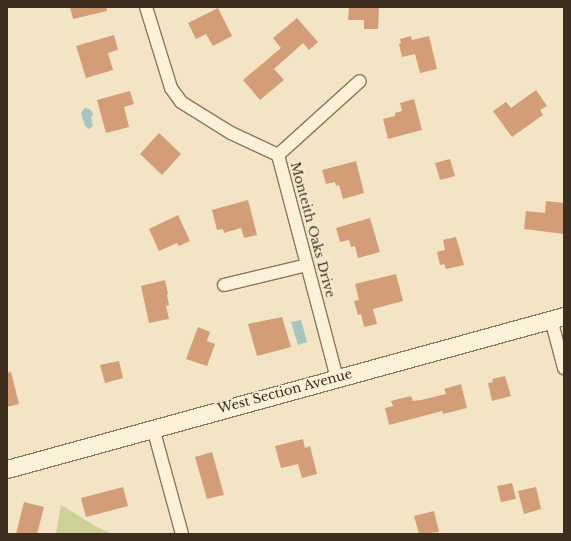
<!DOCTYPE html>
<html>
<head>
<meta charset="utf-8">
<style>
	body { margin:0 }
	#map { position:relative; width:571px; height:541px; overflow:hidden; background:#f2e4c5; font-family:"Libre Baskerville",serif }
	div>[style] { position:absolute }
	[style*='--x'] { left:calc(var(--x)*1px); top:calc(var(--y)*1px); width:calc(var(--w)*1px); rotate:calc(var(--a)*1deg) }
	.green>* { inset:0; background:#cbd197 }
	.water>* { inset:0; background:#a7c5bc }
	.building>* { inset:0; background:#d39d78 }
	.roads { filter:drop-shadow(1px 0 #8f7559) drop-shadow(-1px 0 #8f7559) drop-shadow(0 1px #8f7559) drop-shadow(0 -1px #8f7559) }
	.street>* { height:12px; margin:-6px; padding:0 6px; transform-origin:6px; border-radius:6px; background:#fbf1d9 }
	.secondary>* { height:17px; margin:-8.5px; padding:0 8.5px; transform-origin:8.5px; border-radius:8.5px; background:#fbf1d9 }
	span { translate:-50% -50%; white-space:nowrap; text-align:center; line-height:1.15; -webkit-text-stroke:3px #f8eed5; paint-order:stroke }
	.street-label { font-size:13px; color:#3d2d1e }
	.frame { position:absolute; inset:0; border:8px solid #3d2d1e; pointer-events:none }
</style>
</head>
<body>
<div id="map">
	<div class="green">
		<div style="clip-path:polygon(61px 505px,95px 526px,112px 534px,56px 534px)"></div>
	</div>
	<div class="water">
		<div style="clip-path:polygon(85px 108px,90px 109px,93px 114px,91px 118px,93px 126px,89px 129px,85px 126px,81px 113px)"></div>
		<div style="clip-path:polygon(301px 320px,307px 342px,298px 345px,291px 322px)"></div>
	</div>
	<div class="building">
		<div style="clip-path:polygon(70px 7px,106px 7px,107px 11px,73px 19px)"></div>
		<div style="clip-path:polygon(349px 7px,379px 7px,378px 29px,364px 29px,364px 20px,348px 20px)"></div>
		<div style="clip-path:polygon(218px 8px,232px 36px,213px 46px,206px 34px,196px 39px,188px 23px)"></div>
		<div style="clip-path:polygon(297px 18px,318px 42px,309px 50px,303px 43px,274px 69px,284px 80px,260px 100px,243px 80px,281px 48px,273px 38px)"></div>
		<div style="clip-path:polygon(114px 35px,118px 50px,108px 53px,113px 70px,86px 78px,76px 46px)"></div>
		<div style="clip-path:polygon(411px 36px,412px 40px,429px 36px,437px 69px,420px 73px,415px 54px,402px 57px,399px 44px,401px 43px,400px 39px)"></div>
		<div style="clip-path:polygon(536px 90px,547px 106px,540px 110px,543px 115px,512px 137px,493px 111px,506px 102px,511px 108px)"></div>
		<div style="clip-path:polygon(130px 91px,134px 104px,124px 107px,129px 127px,106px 133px,97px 100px)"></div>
		<div style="clip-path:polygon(414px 99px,422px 130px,388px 139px,383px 119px,395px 116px,395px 113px,402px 111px,400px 103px)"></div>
		<div style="clip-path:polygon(159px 133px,181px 154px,162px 175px,140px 154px)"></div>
		<div style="clip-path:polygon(450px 159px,455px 176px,440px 180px,435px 163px)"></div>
		<div style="clip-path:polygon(356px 161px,364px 193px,343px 199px,339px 185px,336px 186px,335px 182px,326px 184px,322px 170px)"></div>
		<div style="clip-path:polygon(248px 200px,257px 235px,244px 238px,241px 228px,224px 233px,223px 229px,217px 230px,212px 210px)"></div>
		<div style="clip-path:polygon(546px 201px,564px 203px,564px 234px,524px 229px,526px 211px,545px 213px)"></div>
		<div style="clip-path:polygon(178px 215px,190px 241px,179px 246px,177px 243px,159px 251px,149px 229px)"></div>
		<div style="clip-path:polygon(370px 218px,380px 252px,358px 258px,355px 246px,351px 247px,349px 240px,340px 242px,336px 228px)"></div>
		<div style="clip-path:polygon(456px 237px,464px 265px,446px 269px,444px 264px,440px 265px,437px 252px,445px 250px,443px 240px)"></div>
		<div style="clip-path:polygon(396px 274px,403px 301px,373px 309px,377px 324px,364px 327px,361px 314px,358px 315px,354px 301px,359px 300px,355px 284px)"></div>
		<div style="clip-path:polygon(165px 280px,168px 294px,167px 295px,169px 305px,166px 306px,169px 319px,149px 323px,141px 286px)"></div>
		<div style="clip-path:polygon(282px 317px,291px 347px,257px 356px,248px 324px)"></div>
		<div style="clip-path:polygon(198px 327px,210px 332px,207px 341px,215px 344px,207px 366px,186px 359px)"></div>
		<div style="clip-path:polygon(119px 361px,123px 378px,105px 383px,100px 365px)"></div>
		<div style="clip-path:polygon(11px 372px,19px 404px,7px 407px,7px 373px)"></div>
		<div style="clip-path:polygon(505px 376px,511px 396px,492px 401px,488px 383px,493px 382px,492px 379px)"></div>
		<div style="clip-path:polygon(461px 384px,467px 408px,443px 414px,442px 411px,389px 425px,385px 408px,393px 406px,391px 401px,411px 396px,413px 401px,421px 400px,446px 394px,444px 389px)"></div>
		<div style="clip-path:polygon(303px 439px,305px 448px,310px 446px,317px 474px,302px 478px,298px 464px,281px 468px,275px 446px)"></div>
		<div style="clip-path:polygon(212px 452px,224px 495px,207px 499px,195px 457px)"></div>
		<div style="clip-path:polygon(512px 483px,516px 499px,501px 502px,497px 486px)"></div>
		<div style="clip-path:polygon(123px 487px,128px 506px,86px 517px,81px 498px)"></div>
		<div style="clip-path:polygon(536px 487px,541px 509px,524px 514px,518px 491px)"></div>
		<div style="clip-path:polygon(24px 502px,44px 507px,37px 534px,16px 534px)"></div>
		<div style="clip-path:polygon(434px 511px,439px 532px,419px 534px,414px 516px)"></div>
	</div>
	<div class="roads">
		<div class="street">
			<div style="--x:146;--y:7;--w:85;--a:72.8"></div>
			<div style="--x:171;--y:88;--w:17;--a:54"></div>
			<div style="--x:181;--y:102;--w:59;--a:31.8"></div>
			<div style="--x:231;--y:133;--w:52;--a:25.1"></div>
			<div style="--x:278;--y:155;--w:231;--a:75.2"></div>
			<div style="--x:278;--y:155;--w:110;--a:-42.1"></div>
			<div style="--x:224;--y:285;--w:85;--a:-13.5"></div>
			<div style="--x:551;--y:319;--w:51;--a:75.1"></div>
			<div style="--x:153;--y:428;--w:110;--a:74.7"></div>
		</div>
		<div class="secondary">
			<div style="--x:7;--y:469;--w:578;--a:-15.36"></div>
		</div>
	</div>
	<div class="street-label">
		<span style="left:312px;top:230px;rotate:75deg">Monteith Oaks Drive</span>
		<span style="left:285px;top:392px;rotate:-15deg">West Section Avenue</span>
	</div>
	<div class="frame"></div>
</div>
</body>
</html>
